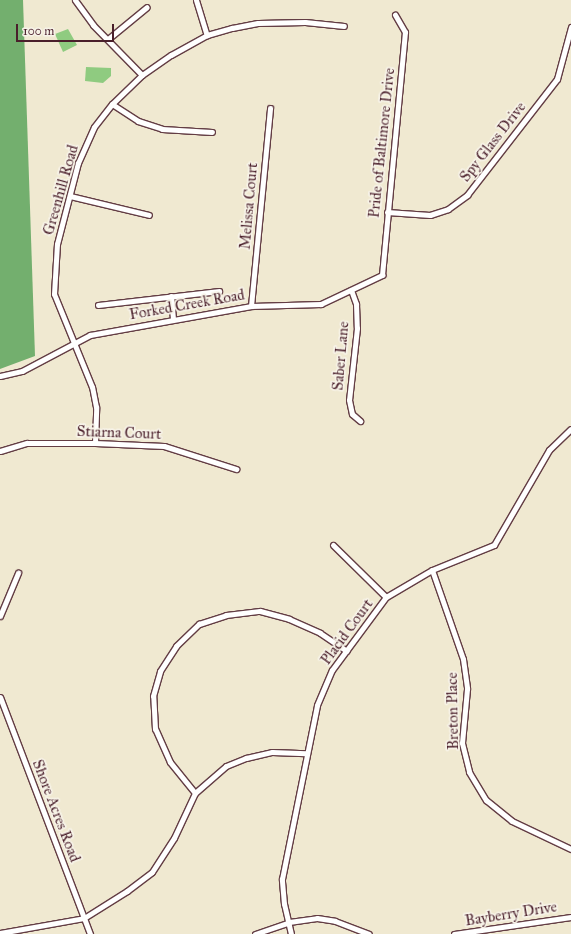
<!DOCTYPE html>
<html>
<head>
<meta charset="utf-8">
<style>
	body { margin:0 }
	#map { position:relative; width:571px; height:934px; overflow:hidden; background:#f0e9d1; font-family:"IM FELL Great Primer",serif }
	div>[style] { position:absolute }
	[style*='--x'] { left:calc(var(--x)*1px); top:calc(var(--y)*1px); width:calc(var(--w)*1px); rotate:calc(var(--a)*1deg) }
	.green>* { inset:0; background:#8fcb80 }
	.forest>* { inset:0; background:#73af6e }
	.roads { filter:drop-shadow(1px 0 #633d44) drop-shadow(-1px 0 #633d44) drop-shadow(0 1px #633d44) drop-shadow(0 -1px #633d44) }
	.street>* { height:5px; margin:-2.5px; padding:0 2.5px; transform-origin:2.5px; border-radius:2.5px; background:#fff }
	span { translate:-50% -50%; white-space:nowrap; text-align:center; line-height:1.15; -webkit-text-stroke:3.5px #f7f3e8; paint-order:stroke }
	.street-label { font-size:15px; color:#4a1f2b }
	.scale { position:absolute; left:16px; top:24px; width:98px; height:18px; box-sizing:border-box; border:2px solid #4a1f2b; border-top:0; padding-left:5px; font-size:12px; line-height:14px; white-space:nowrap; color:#4a1f2b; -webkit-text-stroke:3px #f7f3e8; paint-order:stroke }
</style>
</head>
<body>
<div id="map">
	<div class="green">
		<div style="clip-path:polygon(68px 29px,77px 45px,63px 52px,55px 34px)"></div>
		<div style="clip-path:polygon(86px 67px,111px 68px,111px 76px,103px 83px,85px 81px)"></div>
	</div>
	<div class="forest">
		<div style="clip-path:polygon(0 0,23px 0,35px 356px,0 369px)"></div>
	</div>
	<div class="roads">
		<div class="street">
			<div style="--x:75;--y:0;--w:31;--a:54"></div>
			<div style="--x:93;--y:25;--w:70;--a:45.6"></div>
			<div style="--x:196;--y:0;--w:37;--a:73"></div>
			<div style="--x:108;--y:39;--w:50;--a:-39.4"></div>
			<div style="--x:112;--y:104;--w:31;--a:33"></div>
			<div style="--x:138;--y:121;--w:25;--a:18"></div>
			<div style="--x:162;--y:129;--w:50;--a:3.4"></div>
			<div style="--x:70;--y:196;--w:81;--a:13.5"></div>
			<div style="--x:387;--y:212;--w:43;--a:4"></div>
			<div style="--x:430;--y:215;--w:19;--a:-18"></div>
			<div style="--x:448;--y:209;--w:24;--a:-36"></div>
			<div style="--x:467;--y:195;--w:147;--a:-52.2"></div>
			<div style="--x:557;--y:79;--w:54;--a:-74.9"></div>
			<div style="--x:351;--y:290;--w:15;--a:70"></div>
			<div style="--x:356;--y:304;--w:24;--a:88"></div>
			<div style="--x:357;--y:328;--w:72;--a:96.3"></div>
			<div style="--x:349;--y:400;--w:14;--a:78"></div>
			<div style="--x:352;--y:414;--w:11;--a:41"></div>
			<div style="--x:171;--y:296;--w:23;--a:85"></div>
			<div style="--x:98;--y:305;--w:122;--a:-6.6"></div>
			<div style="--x:251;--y:306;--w:199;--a:-84.5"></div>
			<div style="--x:0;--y:376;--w:23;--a:-13"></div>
			<div style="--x:22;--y:371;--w:77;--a:-27.9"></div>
			<div style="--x:90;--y:335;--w:164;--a:-10.2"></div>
			<div style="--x:251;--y:306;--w:70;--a:-1.6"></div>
			<div style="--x:321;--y:304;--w:68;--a:-25.4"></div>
			<div style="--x:382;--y:275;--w:244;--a:-84.6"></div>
			<div style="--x:405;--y:32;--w:20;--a:-120"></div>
			<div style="--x:95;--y:443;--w:36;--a:-88"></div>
			<div style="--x:96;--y:407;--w:20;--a:-101"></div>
			<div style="--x:92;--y:387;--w:100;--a:-112.2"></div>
			<div style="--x:54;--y:294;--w:50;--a:-86.6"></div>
			<div style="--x:57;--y:244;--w:84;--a:-75.5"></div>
			<div style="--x:78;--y:163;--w:39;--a:-66"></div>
			<div style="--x:94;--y:127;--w:29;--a:-52"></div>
			<div style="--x:112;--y:104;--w:42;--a:-44"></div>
			<div style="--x:142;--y:75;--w:35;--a:-35"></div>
			<div style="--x:171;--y:55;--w:41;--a:-29.1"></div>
			<div style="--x:207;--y:35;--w:26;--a:-16"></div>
			<div style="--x:232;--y:28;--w:26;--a:-11"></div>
			<div style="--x:258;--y:23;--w:47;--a:-1.2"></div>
			<div style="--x:305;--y:22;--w:39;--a:6"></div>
			<div style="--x:0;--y:451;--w:28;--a:-17"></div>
			<div style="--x:27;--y:443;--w:68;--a:0"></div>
			<div style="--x:95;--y:443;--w:69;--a:2.5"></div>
			<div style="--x:164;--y:446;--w:76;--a:17.7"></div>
			<div style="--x:333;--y:545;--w:74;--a:44.5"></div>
			<div style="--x:432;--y:570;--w:94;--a:70.8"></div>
			<div style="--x:463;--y:659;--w:30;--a:82"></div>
			<div style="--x:467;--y:689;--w:54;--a:95.3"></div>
			<div style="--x:462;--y:743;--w:30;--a:76"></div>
			<div style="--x:469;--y:772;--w:33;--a:59"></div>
			<div style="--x:486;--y:800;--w:33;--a:39"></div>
			<div style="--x:512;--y:821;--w:65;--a:25.4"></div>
			<div style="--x:0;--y:616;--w:47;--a:-67.3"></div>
			<div style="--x:0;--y:697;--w:254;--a:69.2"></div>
			<div style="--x:195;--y:793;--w:40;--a:-129"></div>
			<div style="--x:170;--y:762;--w:36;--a:-114"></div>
			<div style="--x:155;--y:729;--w:33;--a:-93"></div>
			<div style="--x:153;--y:696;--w:26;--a:-74"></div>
			<div style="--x:160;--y:671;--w:30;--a:-57"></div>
			<div style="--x:176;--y:646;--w:32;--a:-44"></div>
			<div style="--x:199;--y:624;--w:28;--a:-18"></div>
			<div style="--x:226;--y:615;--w:34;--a:-7"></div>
			<div style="--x:260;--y:611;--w:30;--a:15"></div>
			<div style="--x:289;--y:619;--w:34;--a:24"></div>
			<div style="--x:320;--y:633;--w:32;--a:34"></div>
			<div style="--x:0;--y:933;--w:85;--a:-10.1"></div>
			<div style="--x:84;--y:918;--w:51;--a:-32.1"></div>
			<div style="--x:127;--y:891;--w:31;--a:-37"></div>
			<div style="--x:152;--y:872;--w:40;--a:-57.1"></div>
			<div style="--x:174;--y:838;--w:50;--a:-65"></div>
			<div style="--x:195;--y:793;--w:41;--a:-41.1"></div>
			<div style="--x:226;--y:766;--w:22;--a:-22"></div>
			<div style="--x:246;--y:758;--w:27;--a:-13"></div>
			<div style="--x:272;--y:752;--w:34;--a:2"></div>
			<div style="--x:255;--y:934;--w:36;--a:-19"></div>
			<div style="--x:289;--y:922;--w:28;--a:-8"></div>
			<div style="--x:317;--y:918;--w:18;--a:9"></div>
			<div style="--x:335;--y:921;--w:36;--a:21"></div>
			<div style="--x:291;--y:934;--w:31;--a:-103"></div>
			<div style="--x:284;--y:904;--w:25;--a:-95"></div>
			<div style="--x:282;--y:879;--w:177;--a:-78.6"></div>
			<div style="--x:317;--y:705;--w:38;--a:-67"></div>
			<div style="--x:332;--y:670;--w:91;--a:-53.5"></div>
			<div style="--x:386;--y:597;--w:53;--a:-30.4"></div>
			<div style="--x:432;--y:570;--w:67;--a:-22"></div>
			<div style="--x:494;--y:545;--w:110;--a:-59.9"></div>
			<div style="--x:549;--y:450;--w:30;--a:-44"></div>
			<div style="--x:454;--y:934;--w:118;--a:-8.3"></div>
		</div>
	</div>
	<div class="street-label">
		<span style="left:493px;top:142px;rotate:-52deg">Spy Glass Drive</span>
		<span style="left:382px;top:143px;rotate:-84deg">Pride of Baltimore Drive</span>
		<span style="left:61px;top:190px;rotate:-74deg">Greenhill Road</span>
		<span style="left:249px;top:206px;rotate:-85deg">Melissa Court</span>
		<span style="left:187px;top:305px;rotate:-10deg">Forked Creek Road</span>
		<span style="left:341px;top:356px;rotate:-85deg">Saber Lane</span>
		<span style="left:119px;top:433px;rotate:2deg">Stiarna Court</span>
		<span style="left:347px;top:632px;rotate:-54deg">Placid Court</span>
		<span style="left:453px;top:711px;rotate:-91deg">Breton Place</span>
		<span style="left:56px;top:811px;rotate:69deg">Shore Acres Road</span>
		<span style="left:511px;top:914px;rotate:-9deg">Bayberry Drive</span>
	</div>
	<div class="scale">100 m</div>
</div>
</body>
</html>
